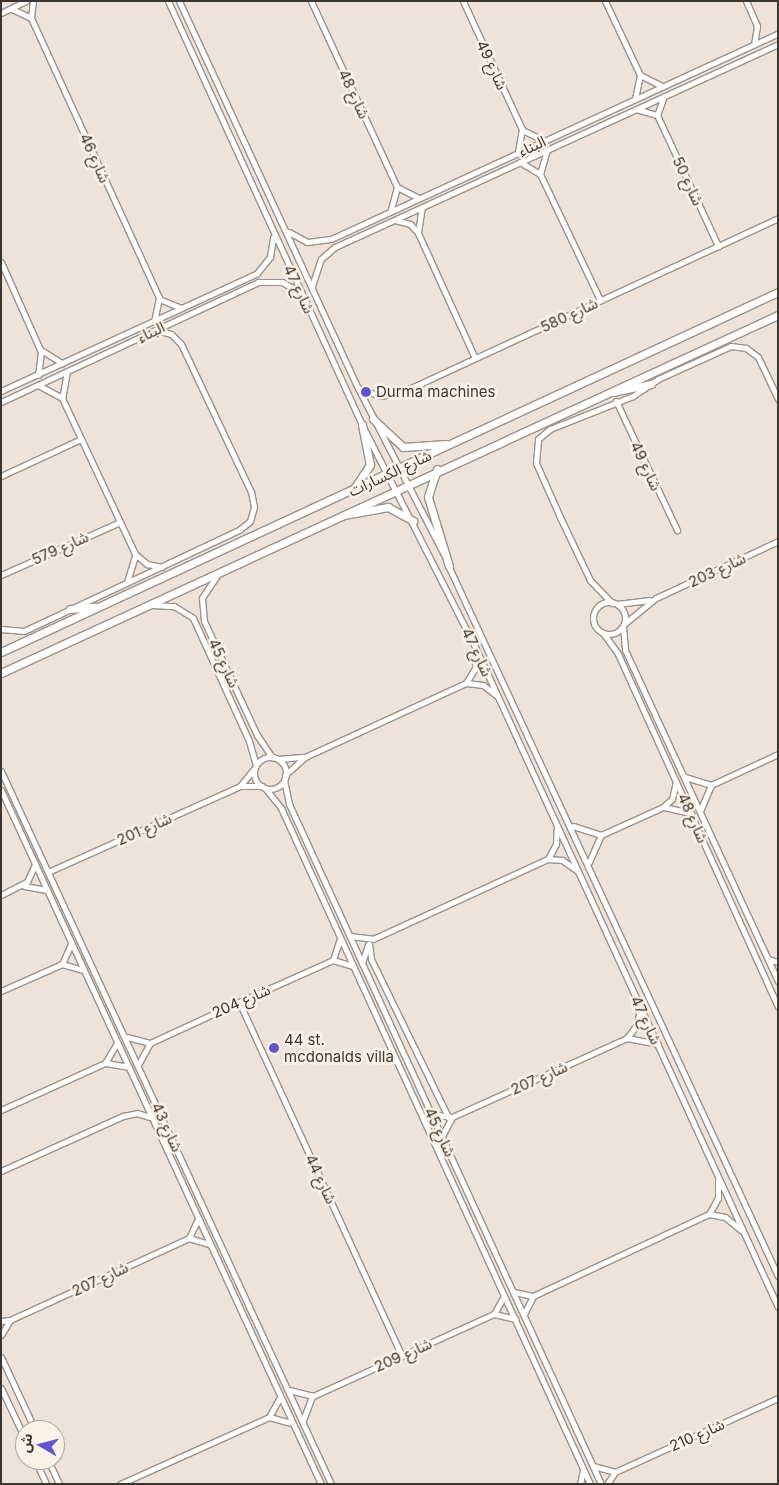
<!DOCTYPE html>
<html>
<head>
<meta charset="utf-8">
<style>
	body { margin:0 }
	#map { position:relative; width:779px; height:1485px; overflow:hidden; background:#eee3da; font-family:Inter,"Noto Sans Arabic",sans-serif }
	div>[style] { position:absolute }
	[style*='--x'] { left:calc(var(--x)*1px); top:calc(var(--y)*1px); width:calc(var(--w)*1px); rotate:calc(var(--a)*1deg) }
	.roads { filter:drop-shadow(1px 0 #9a9188) drop-shadow(-1px 0 #9a9188) drop-shadow(0 1px #9a9188) drop-shadow(0 -1px #9a9188) }
	.minor>* { height:5px; margin:-2.5px; padding:0 2.5px; transform-origin:2.5px; border-radius:2.5px; background:#fff }
	.minor>.ring { margin:-2.5px; padding:0; box-sizing:content-box; background:none; border:5px solid #fff; border-radius:50% }
	.tertiary>* { height:7px; margin:-3.5px; padding:0 3.5px; transform-origin:3.5px; border-radius:3.5px; background:#fff }
	.dots>* { width:14px; height:14px; translate:-50% -50%; box-sizing:border-box; border:2px solid #fbf1e7; border-radius:50% }
	span { translate:-50% -50%; white-space:nowrap; text-align:center; line-height:1.15; -webkit-text-stroke:5px #fbf1e7; paint-order:stroke }
	.street-label { font-size:15px; color:#3a3632 }
	.poi-label { font-size:15px; color:#3a3632 }
	.left { translate:0 -50%; text-align:left }
	.frame { position:absolute; inset:0; border:2px solid #3a3632; pointer-events:none }
	.north { position:absolute; left:15px; top:1420px; width:50px; height:50px; box-sizing:border-box; background:#fbf1e7; border:1px solid #aea69f; border-radius:50%; rotate:278deg; font-size:14px; font-weight:700; line-height:20px; text-align:center; color:#3a3632 }
	.north::after { content:''; display:block; margin:auto; width:18px; height:22px; background:#5d56ce; clip-path:polygon(50% 0,100% 100%,50% 72%,0 100%) }
</style>
</head>
<body>
<div id="map">
	<div class="roads">
		<div class="minor">
			<div style="--x:33;--y:1;--w:17;--a:97"></div>
			<div style="--x:31;--y:18;--w:308;--a:65.4"></div>
			<div style="--x:159;--y:298;--w:24;--a:102"></div>
			<div style="--x:168;--y:1;--w:466;--a:65.4"></div>
			<div style="--x:362;--y:425;--w:251;--a:63"></div>
			<div style="--x:476;--y:649;--w:724;--a:65.35"></div>
			<div style="--x:179;--y:1;--w:426;--a:65.2"></div>
			<div style="--x:358;--y:388;--w:186;--a:62.7"></div>
			<div style="--x:311;--y:1;--w:205;--a:65.2"></div>
			<div style="--x:397;--y:187;--w:24;--a:105"></div>
			<div style="--x:463;--y:1;--w:141;--a:65.3"></div>
			<div style="--x:522;--y:129;--w:23;--a:100"></div>
			<div style="--x:605;--y:1;--w:82;--a:64.7"></div>
			<div style="--x:640;--y:75;--w:24;--a:102"></div>
			<div style="--x:746;--y:1;--w:27;--a:66"></div>
			<div style="--x:757;--y:26;--w:18;--a:99"></div>
			<div style="--x:12;--y:9;--w:21;--a:25"></div>
			<div style="--x:1;--y:13;--w:28;--a:-26"></div>
			<div style="--x:640;--y:75;--w:25;--a:27"></div>
			<div style="--x:664;--y:96;--w:20;--a:110"></div>
			<div style="--x:657;--y:115;--w:145;--a:65"></div>
			<div style="--x:636;--y:109;--w:22;--a:16"></div>
			<div style="--x:522;--y:130;--w:23;--a:25"></div>
			<div style="--x:520;--y:162;--w:23;--a:31"></div>
			<div style="--x:540;--y:174;--w:140;--a:64.5"></div>
			<div style="--x:540;--y:174;--w:25;--a:-74"></div>
			<div style="--x:397;--y:187;--w:25;--a:27"></div>
			<div style="--x:395;--y:220;--w:16;--a:15"></div>
			<div style="--x:410;--y:224;--w:12;--a:48"></div>
			<div style="--x:418;--y:233;--w:137;--a:65.5"></div>
			<div style="--x:289;--y:232;--w:21;--a:29"></div>
			<div style="--x:307;--y:242;--w:24;--a:-7"></div>
			<div style="--x:331;--y:239;--w:492;--a:-24.7"></div>
			<div style="--x:418;--y:232;--w:25;--a:-81"></div>
			<div style="--x:1;--y:262;--w:98;--a:66"></div>
			<div style="--x:41;--y:352;--w:23;--a:97"></div>
			<div style="--x:312;--y:286;--w:28;--a:-72"></div>
			<div style="--x:321;--y:259;--w:18;--a:-41"></div>
			<div style="--x:335;--y:247;--w:487;--a:-24.6"></div>
			<div style="--x:159;--y:299;--w:24;--a:22"></div>
			<div style="--x:41;--y:350;--w:25;--a:32"></div>
			<div style="--x:67;--y:371;--w:27;--a:100"></div>
			<div style="--x:62;--y:398;--w:172;--a:64.9"></div>
			<div style="--x:135;--y:554;--w:16;--a:40"></div>
			<div style="--x:147;--y:564;--w:15;--a:11"></div>
			<div style="--x:38;--y:385;--w:27;--a:28"></div>
			<div style="--x:358;--y:388;--w:23;--a:20"></div>
			<div style="--x:380;--y:396;--w:20;--a:-9"></div>
			<div style="--x:400;--y:393;--w:417;--a:-24.8"></div>
			<div style="--x:1;--y:391;--w:282;--a:-24.7"></div>
			<div style="--x:257;--y:273;--w:21;--a:-51"></div>
			<div style="--x:270;--y:257;--w:20;--a:-81"></div>
			<div style="--x:616;--y:401;--w:143;--a:64.7"></div>
			<div style="--x:1;--y:402;--w:284;--a:-25"></div>
			<div style="--x:258;--y:282;--w:24;--a:0"></div>
			<div style="--x:282;--y:282;--w:20;--a:30"></div>
			<div style="--x:1;--y:476;--w:88;--a:-24.8"></div>
			<div style="--x:447;--y:563;--w:786;--a:65.1"></div>
			<div style="--x:218;--y:574;--w:29;--a:124"></div>
			<div style="--x:202;--y:598;--w:23;--a:85"></div>
			<div style="--x:204;--y:621;--w:126;--a:65.1"></div>
			<div style="--x:257;--y:735;--w:27;--a:56"></div>
			<div style="--x:1;--y:575;--w:130;--a:-24"></div>
			<div style="--x:127;--y:582;--w:28;--a:-73"></div>
			<div class="ring" style="left:593px;top:602px;width:27px;height:27px"></div>
			<div style="--x:612;--y:603;--w:32;--a:-134"></div>
			<div style="--x:590;--y:580;--w:70;--a:-115.5"></div>
			<div style="--x:560;--y:517;--w:59;--a:-114"></div>
			<div style="--x:536;--y:463;--w:24;--a:-85"></div>
			<div style="--x:538;--y:439;--w:16;--a:-40"></div>
			<div style="--x:550;--y:429;--w:89;--a:-21.7"></div>
			<div style="--x:633;--y:396;--w:30;--a:-34"></div>
			<div style="--x:658;--y:379;--w:80;--a:-24.3"></div>
			<div style="--x:731;--y:346;--w:15;--a:8"></div>
			<div style="--x:746;--y:348;--w:15;--a:37"></div>
			<div style="--x:758;--y:357;--w:47;--a:64.5"></div>
			<div style="--x:617;--y:604;--w:33;--a:-7"></div>
			<div style="--x:152;--y:605;--w:22;--a:3"></div>
			<div style="--x:174;--y:606;--w:22;--a:32"></div>
			<div style="--x:193;--y:618;--w:135;--a:65.5"></div>
			<div style="--x:249;--y:741;--w:25;--a:74"></div>
			<div style="--x:625;--y:623;--w:40;--a:-39"></div>
			<div style="--x:656;--y:598;--w:135;--a:-25"></div>
			<div style="--x:623;--y:626;--w:24;--a:85"></div>
			<div style="--x:625;--y:650;--w:365;--a:65.2"></div>
			<div style="--x:1;--y:629;--w:23;--a:5"></div>
			<div style="--x:24;--y:631;--w:238;--a:-25.2"></div>
			<div style="--x:239;--y:530;--w:14;--a:-39"></div>
			<div style="--x:250;--y:521;--w:15;--a:-74"></div>
			<div style="--x:254;--y:507;--w:15;--a:-101"></div>
			<div style="--x:251;--y:492;--w:164;--a:-115.3"></div>
			<div style="--x:181;--y:344;--w:14;--a:-135"></div>
			<div style="--x:171;--y:334;--w:16;--a:-165"></div>
			<div style="--x:603;--y:633;--w:26;--a:54"></div>
			<div style="--x:618;--y:654;--w:387;--a:65.6"></div>
			<div style="--x:466;--y:683;--w:17;--a:-59"></div>
			<div style="--x:475;--y:668;--w:17;--a:-87"></div>
			<div class="ring" style="left:254px;top:757px;width:27px;height:27px"></div>
			<div style="--x:278;--y:759;--w:24;--a:-5"></div>
			<div style="--x:1;--y:771;--w:786;--a:65.16"></div>
			<div style="--x:285;--y:775;--w:27;--a:-42"></div>
			<div style="--x:305;--y:757;--w:177;--a:-24.7"></div>
			<div style="--x:466;--y:683;--w:17;--a:7"></div>
			<div style="--x:483;--y:685;--w:18;--a:38"></div>
			<div style="--x:685;--y:777;--w:27;--a:17"></div>
			<div style="--x:711;--y:785;--w:74;--a:-24.8"></div>
			<div style="--x:284;--y:780;--w:25;--a:78"></div>
			<div style="--x:289;--y:804;--w:748;--a:65.35"></div>
			<div style="--x:240;--y:786;--w:22;--a:0"></div>
			<div style="--x:265;--y:788;--w:26;--a:51"></div>
			<div style="--x:281;--y:808;--w:743;--a:65.43"></div>
			<div style="--x:1;--y:790;--w:764;--a:65.25"></div>
			<div style="--x:664;--y:807;--w:28;--a:13"></div>
			<div style="--x:700;--y:811;--w:28;--a:-67"></div>
			<div style="--x:573;--y:826;--w:29;--a:18"></div>
			<div style="--x:601;--y:835;--w:68;--a:-24.3"></div>
			<div style="--x:663;--y:807;--w:12;--a:-42"></div>
			<div style="--x:672;--y:799;--w:17;--a:-77"></div>
			<div style="--x:548;--y:859;--w:17;--a:-62"></div>
			<div style="--x:556;--y:844;--w:17;--a:-87"></div>
			<div style="--x:589;--y:862;--w:30;--a:-66"></div>
			<div style="--x:48;--y:872;--w:210;--a:-24.1"></div>
			<div style="--x:240;--y:786;--w:22;--a:-51"></div>
			<div style="--x:24;--y:886;--w:23;--a:10"></div>
			<div style="--x:1;--y:895;--w:29;--a:-27"></div>
			<div style="--x:27;--y:882;--w:20;--a:-66"></div>
			<div style="--x:350;--y:936;--w:23;--a:7"></div>
			<div style="--x:373;--y:939;--w:192;--a:-24.6"></div>
			<div style="--x:548;--y:859;--w:14;--a:4"></div>
			<div style="--x:562;--y:860;--w:19;--a:35"></div>
			<div style="--x:369;--y:944;--w:15;--a:82"></div>
			<div style="--x:371;--y:959;--w:176;--a:64"></div>
			<div style="--x:768;--y:959;--w:10;--a:17"></div>
			<div style="--x:333;--y:960;--w:22;--a:-72"></div>
			<div style="--x:362;--y:963;--w:19;--a:-72"></div>
			<div style="--x:62;--y:964;--w:22;--a:-66"></div>
			<div style="--x:1;--y:991;--w:67;--a:-23.9"></div>
			<div style="--x:62;--y:964;--w:22;--a:16"></div>
			<div style="--x:239;--y:1002;--w:390;--a:65.3"></div>
			<div style="--x:127;--y:1037;--w:23;--a:15"></div>
			<div style="--x:627;--y:1038;--w:17;--a:-54"></div>
			<div style="--x:637;--y:1024;--w:16;--a:-79"></div>
			<div style="--x:106;--y:1063;--w:22;--a:10"></div>
			<div style="--x:139;--y:1063;--w:23;--a:-61"></div>
			<div style="--x:150;--y:1043;--w:98;--a:-24.7"></div>
			<div style="--x:239;--y:1002;--w:103;--a:-24.1"></div>
			<div style="--x:333;--y:960;--w:21;--a:17"></div>
			<div style="--x:1;--y:1110;--w:114;--a:-24.3"></div>
			<div style="--x:105;--y:1063;--w:23;--a:-59"></div>
			<div style="--x:432;--y:1114;--w:20;--a:9"></div>
			<div style="--x:452;--y:1117;--w:192;--a:-24.3"></div>
			<div style="--x:627;--y:1038;--w:31;--a:11"></div>
			<div style="--x:442;--y:1136;--w:21;--a:-62"></div>
			<div style="--x:1;--y:1171;--w:134;--a:-24.3"></div>
			<div style="--x:123;--y:1116;--w:14;--a:-12"></div>
			<div style="--x:137;--y:1113;--w:16;--a:18"></div>
			<div style="--x:709;--y:1214;--w:16;--a:11"></div>
			<div style="--x:725;--y:1217;--w:21;--a:39"></div>
			<div style="--x:189;--y:1238;--w:21;--a:-65"></div>
			<div style="--x:514;--y:1292;--w:19;--a:12"></div>
			<div style="--x:494;--y:1314;--w:22;--a:13"></div>
			<div style="--x:524;--y:1314;--w:20;--a:-63"></div>
			<div style="--x:533;--y:1296;--w:194;--a:-25"></div>
			<div style="--x:709;--y:1214;--w:18;--a:-61"></div>
			<div style="--x:718;--y:1198;--w:18;--a:-90"></div>
			<div style="--x:1;--y:1321;--w:9;--a:-6"></div>
			<div style="--x:10;--y:1320;--w:197;--a:-24.6"></div>
			<div style="--x:189;--y:1238;--w:21;--a:17"></div>
			<div style="--x:1;--y:1335;--w:17;--a:-59"></div>
			<div style="--x:1;--y:1357;--w:81;--a:65"></div>
			<div style="--x:1;--y:1388;--w:56;--a:64.8"></div>
			<div style="--x:289;--y:1390;--w:25;--a:14"></div>
			<div style="--x:313;--y:1396;--w:199;--a:-24.4"></div>
			<div style="--x:494;--y:1314;--w:21;--a:-61"></div>
			<div style="--x:269;--y:1417;--w:24;--a:15"></div>
			<div style="--x:303;--y:1420;--w:26;--a:-69"></div>
			<div style="--x:35;--y:1460;--w:26;--a:65"></div>
			<div style="--x:48;--y:1460;--w:26;--a:65"></div>
			<div style="--x:593;--y:1466;--w:23;--a:15"></div>
			<div style="--x:615;--y:1472;--w:179;--a:-24.4"></div>
			<div style="--x:120;--y:1484;--w:163;--a:-24.2"></div>
			<div style="--x:269;--y:1417;--w:23;--a:-61"></div>
			<div style="--x:580;--y:1484;--w:14;--a:-78"></div>
			<div style="--x:607;--y:1484;--w:14;--a:-56"></div>
		</div>
		<div class="tertiary">
			<div style="--x:613;--y:392;--w:39;--a:-12"></div>
			<div style="--x:373;--y:419;--w:41;--a:43"></div>
			<div style="--x:403;--y:447;--w:43;--a:-4"></div>
			<div style="--x:437;--y:469;--w:29;--a:108"></div>
			<div style="--x:428;--y:497;--w:72;--a:73.1"></div>
			<div style="--x:355;--y:487;--w:27;--a:-56"></div>
			<div style="--x:370;--y:465;--w:41;--a:-101.3"></div>
			<div style="--x:344;--y:515;--w:45;--a:-10.3"></div>
			<div style="--x:388;--y:507;--w:29;--a:29"></div>
			<div style="--x:70;--y:609;--w:25;--a:-5"></div>
			<div style="--x:1;--y:652;--w:856;--a:-24.86"></div>
			<div style="--x:1;--y:673;--w:856;--a:-24.74"></div>
		</div>
	</div>
	<div class="dots">
		<div style="left:366px;top:392px;background:#5d56ce"></div>
		<div style="left:274px;top:1048px;background:#5d56ce"></div>
	</div>
	<div class="street-label">
		<span style="left:492px;top:65px;rotate:65deg">شارع 49</span>
		<span style="left:354px;top:94px;rotate:65deg">شارع 48</span>
		<span style="left:532px;top:146px;rotate:-25deg">البناء</span>
		<span style="left:95px;top:158px;rotate:66deg">شارع 46</span>
		<span style="left:688px;top:181px;rotate:65deg">شارع 50</span>
		<span style="left:299px;top:289px;rotate:65deg">شارع 47</span>
		<span style="left:569px;top:315px;rotate:-25deg">شارع 580</span>
		<span style="left:151px;top:332px;rotate:-25deg">البناء</span>
		<span style="left:646px;top:466px;rotate:65deg">شارع 49</span>
		<span style="left:390px;top:473px;rotate:-25deg">شارع الكسارات</span>
		<span style="left:60px;top:548px;rotate:-24deg">شارع 579</span>
		<span style="left:717px;top:570px;rotate:-25deg">شارع 203</span>
		<span style="left:477px;top:652px;rotate:65deg">شارع 47</span>
		<span style="left:224px;top:663px;rotate:65deg">شارع 45</span>
		<span style="left:693px;top:818px;rotate:66deg">شارع 48</span>
		<span style="left:144px;top:829px;rotate:-24deg">شارع 201</span>
		<span style="left:241px;top:1001px;rotate:-24deg">شارع 204</span>
		<span style="left:646px;top:1020px;rotate:65deg">شارع 47</span>
		<span style="left:539px;top:1078px;rotate:-24deg">شارع 207</span>
		<span style="left:167px;top:1127px;rotate:65deg">شارع 43</span>
		<span style="left:440px;top:1132px;rotate:65deg">شارع 45</span>
		<span style="left:321px;top:1179px;rotate:65deg">شارع 44</span>
		<span style="left:100px;top:1279px;rotate:-25deg">شارع 207</span>
		<span style="left:403px;top:1355px;rotate:-24deg">شارع 209</span>
		<span style="left:697px;top:1435px;rotate:-24deg">شارع 210</span>
	</div>
	<div class="poi-label">
		<span class="left" style="left:376px;top:392px">Durma machines</span>
		<span class="left" style="left:284px;top:1048px">44 st.<br>mcdonalds villa</span>
	</div>
	<div class="frame"></div>
	<div class="north">ش</div>
</div>
</body>
</html>
